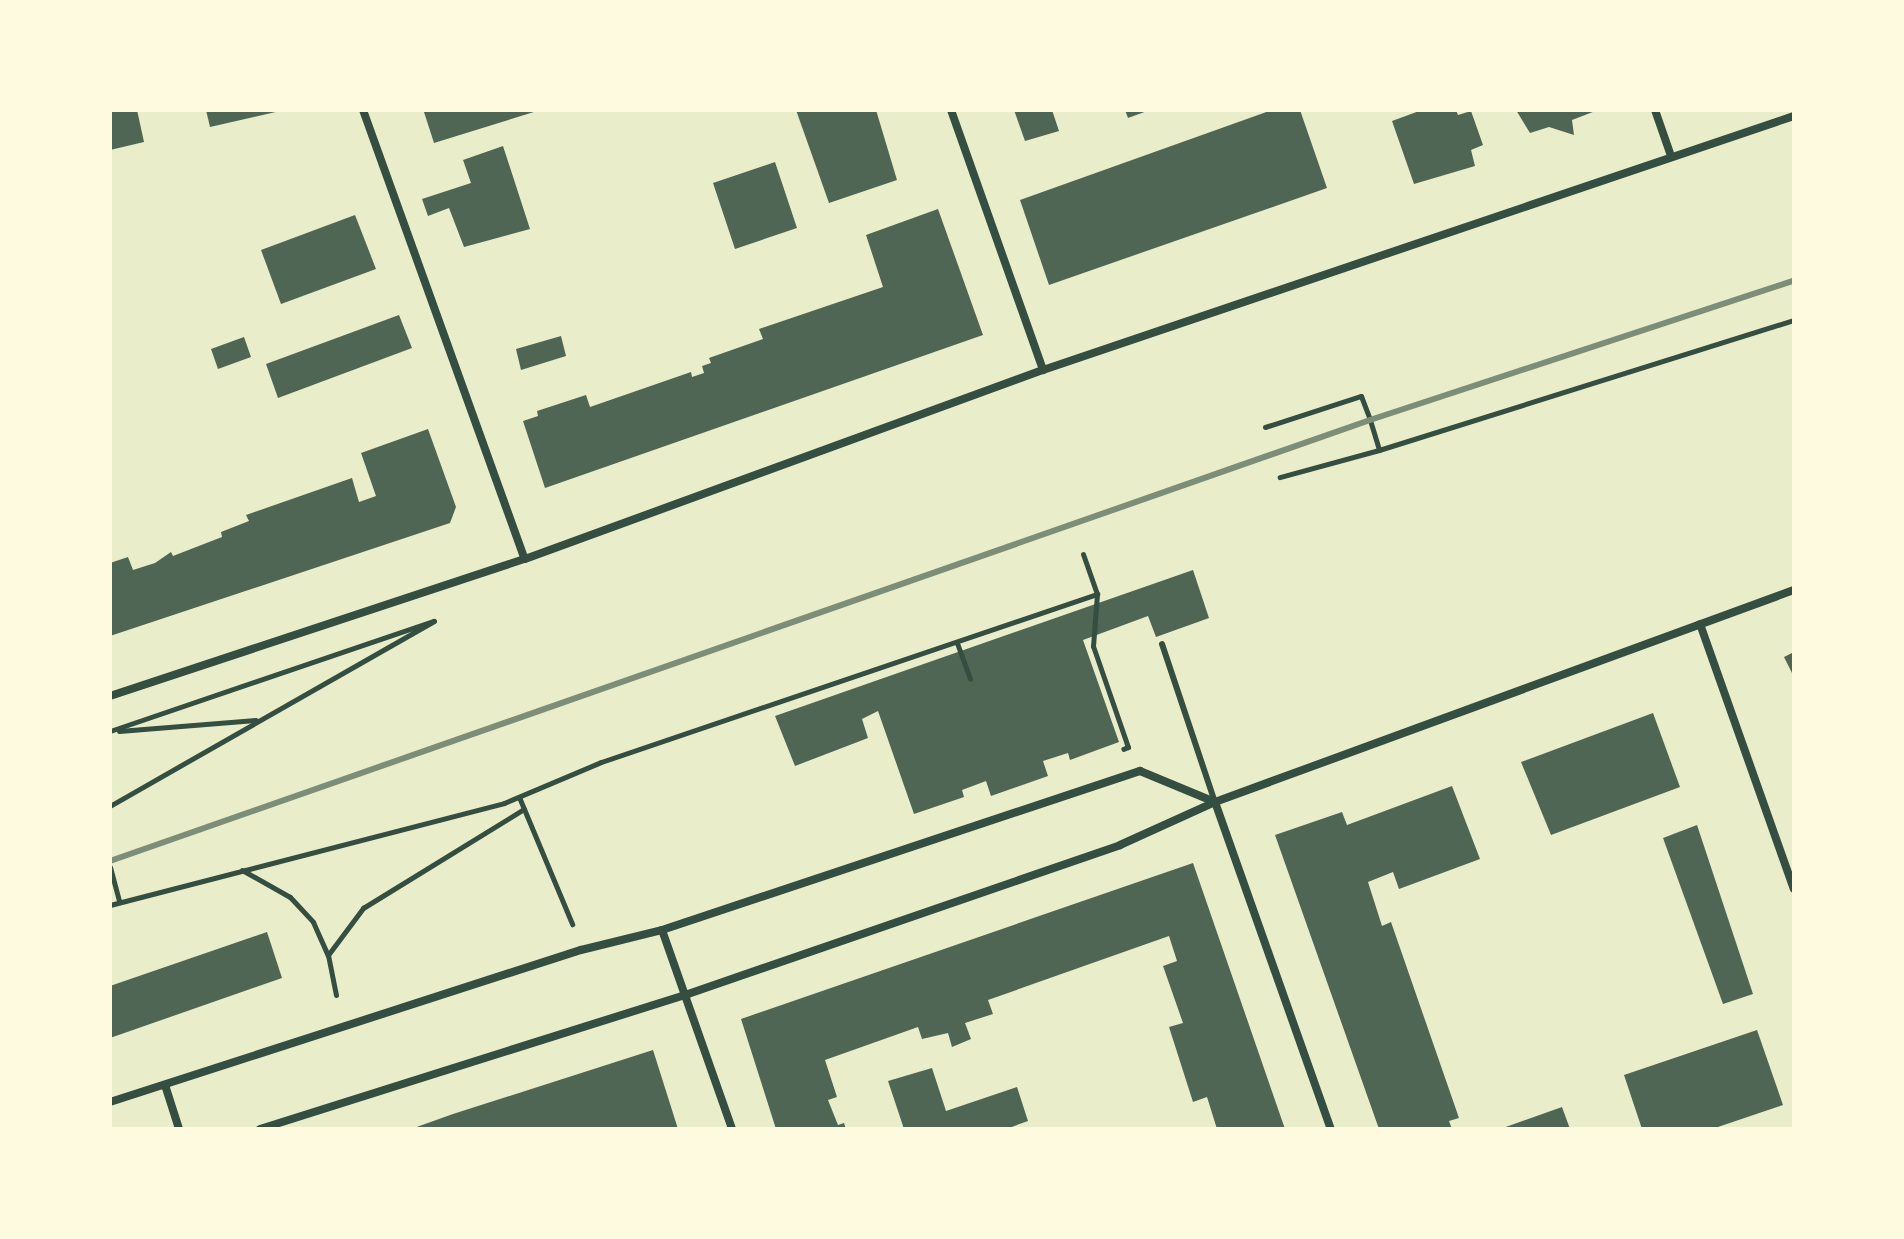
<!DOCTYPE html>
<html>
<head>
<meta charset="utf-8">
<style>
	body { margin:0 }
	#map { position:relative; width:1904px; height:1239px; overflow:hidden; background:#e9edc9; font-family:Jost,sans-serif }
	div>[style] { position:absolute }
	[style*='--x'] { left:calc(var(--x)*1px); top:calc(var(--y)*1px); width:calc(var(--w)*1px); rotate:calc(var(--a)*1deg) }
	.building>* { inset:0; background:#4f6655 }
	.path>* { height:5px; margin:-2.5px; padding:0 2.5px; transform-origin:2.5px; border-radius:2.5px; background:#344e41 }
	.service>* { height:6px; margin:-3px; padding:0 3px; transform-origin:3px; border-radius:3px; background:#344e41 }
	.minor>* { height:8px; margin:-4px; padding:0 4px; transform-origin:4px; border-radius:4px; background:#344e41 }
	.rail>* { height:6px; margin:-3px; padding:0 3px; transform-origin:3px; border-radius:3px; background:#7c8e77 }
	span { translate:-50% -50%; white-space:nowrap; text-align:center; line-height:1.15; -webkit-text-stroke:6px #fefae0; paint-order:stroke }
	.frame { position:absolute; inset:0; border:112px solid #fefae0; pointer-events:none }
</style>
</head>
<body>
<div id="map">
	<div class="building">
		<div style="clip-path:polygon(110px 110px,137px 110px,144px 142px,110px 150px)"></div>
		<div style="clip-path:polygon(206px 110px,280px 110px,280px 111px,210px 127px)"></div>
		<div style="clip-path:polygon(432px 110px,536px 110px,537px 111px,434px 143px,424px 112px)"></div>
		<div style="clip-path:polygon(796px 110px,876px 110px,897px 180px,829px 203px)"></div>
		<div style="clip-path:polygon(1014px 110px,1052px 110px,1059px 131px,1025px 141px)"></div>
		<div style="clip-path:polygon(1125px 110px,1150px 110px,1128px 118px)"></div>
		<div style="clip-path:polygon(1272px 110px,1300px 110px,1327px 188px,1049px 285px,1020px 200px)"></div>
		<div style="clip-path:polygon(1422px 110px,1456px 110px,1458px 115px,1471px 111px,1483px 145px,1471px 150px,1475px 166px,1414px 184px,1392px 121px)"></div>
		<div style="clip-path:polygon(1516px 110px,1598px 110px,1572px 120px,1574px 135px,1549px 127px,1530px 133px)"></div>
		<div style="clip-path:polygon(503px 146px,530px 229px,464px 247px,449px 208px,428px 216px,422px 199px,471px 183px,463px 160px)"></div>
		<div style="clip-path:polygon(775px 162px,797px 228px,735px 249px,713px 183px)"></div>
		<div style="clip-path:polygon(938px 209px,983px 335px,545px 488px,523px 421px,538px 416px,537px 411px,586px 395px,590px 407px,691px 372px,692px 377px,704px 373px,702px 366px,711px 363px,709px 358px,763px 339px,759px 329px,883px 287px,866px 235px)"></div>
		<div style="clip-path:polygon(355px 215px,376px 269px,281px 304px,261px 250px)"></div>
		<div style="clip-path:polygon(399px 315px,412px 348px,278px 398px,266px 364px)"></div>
		<div style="clip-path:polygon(561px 336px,566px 356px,521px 370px,516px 349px)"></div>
		<div style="clip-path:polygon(244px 337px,251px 357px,218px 369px,211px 349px)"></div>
		<div style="clip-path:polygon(428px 429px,456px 507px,450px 523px,110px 636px,110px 563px,128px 557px,133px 570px,155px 563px,171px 552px,173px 556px,222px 537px,221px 532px,249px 521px,246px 515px,352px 478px,359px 502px,376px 496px,361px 453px)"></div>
		<div style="clip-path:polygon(1193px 570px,1209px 618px,1156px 637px,1148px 616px,1083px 640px,1119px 742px,1070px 760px,1068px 753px,1043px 761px,1048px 776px,991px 796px,986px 781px,962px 790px,964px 797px,914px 814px,878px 711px,862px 719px,868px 738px,795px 766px,775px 716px)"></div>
		<div style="clip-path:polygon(1794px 652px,1794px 677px,1784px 657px)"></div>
		<div style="clip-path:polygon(1653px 713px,1680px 787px,1551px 835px,1521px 762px)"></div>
		<div style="clip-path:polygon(1452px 786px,1480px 859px,1399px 889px,1393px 872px,1368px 882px,1382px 926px,1391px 922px,1459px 1118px,1449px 1121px,1452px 1129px,1379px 1129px,1275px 835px,1342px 812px,1347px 825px)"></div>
		<div style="clip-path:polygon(1697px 825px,1753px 994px,1723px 1004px,1663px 838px)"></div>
		<div style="clip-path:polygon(1193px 863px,1285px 1129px,1217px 1129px,1207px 1097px,1193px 1102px,1169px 1027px,1183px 1023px,1163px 966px,1177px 961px,1169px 936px,988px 1000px,993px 1014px,965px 1023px,971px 1039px,952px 1047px,948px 1033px,922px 1039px,918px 1027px,825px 1060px,837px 1097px,828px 1100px,838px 1125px,844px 1123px,846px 1129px,776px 1129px,741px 1019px)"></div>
		<div style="clip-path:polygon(267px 932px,282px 978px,110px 1038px,110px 986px)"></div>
		<div style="clip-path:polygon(1757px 1030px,1783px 1105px,1712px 1129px,1642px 1129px,1624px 1075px)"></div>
		<div style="clip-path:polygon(653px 1050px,678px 1129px,411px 1129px,453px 1114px)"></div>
		<div style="clip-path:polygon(932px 1068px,946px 1111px,1017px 1087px,1028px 1121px,1006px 1129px,904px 1129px,888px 1081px)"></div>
		<div style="clip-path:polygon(1562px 1107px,1570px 1129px,1500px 1129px)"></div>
	</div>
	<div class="path">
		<div style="--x:1265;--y:427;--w:101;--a:-17.9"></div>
		<div style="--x:1361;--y:396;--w:26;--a:69"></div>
		<div style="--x:1370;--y:420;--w:31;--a:73"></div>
		<div style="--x:1379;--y:450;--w:103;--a:164.7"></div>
		<div style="--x:1379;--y:450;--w:435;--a:-17.4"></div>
		<div style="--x:1083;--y:554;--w:42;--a:70.7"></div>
		<div style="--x:1097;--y:594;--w:52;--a:94.4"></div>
		<div style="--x:1093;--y:646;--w:107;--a:70.9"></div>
		<div style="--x:1128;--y:747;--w:5;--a:158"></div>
		<div style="--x:957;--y:643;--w:38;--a:70"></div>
		<div style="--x:110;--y:731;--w:342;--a:-18.8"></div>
		<div style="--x:434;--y:621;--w:373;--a:150.3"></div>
		<div style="--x:119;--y:731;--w:137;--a:-4.6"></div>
		<div style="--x:519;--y:797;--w:138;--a:67.3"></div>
		<div style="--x:110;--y:867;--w:35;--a:75"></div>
		<div style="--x:242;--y:870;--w:55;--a:29.4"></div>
		<div style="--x:290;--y:897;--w:34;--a:47"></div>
		<div style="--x:313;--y:922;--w:36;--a:66"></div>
		<div style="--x:110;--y:905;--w:407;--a:-14.5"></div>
		<div style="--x:504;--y:803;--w:105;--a:-22.9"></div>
		<div style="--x:601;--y:762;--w:524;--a:-18.71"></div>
		<div style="--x:336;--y:995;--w:41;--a:-101.3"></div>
		<div style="--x:328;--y:955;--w:59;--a:-53.3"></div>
		<div style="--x:363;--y:908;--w:189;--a:-31.6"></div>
	</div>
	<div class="service">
		<div style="--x:1162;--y:644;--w:167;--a:71.5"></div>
	</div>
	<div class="minor">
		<div style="--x:363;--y:110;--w:477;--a:70.2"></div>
		<div style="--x:951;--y:110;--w:276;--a:70.5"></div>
		<div style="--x:1655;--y:110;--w:49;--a:70.8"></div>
		<div style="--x:1700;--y:624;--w:281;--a:70.5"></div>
		<div style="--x:110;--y:696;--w:437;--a:-18.3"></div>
		<div style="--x:525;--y:559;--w:551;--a:-20.05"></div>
		<div style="--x:1043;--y:370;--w:793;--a:-18.69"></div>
		<div style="--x:1215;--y:802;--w:347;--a:70.5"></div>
		<div style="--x:662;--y:930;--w:211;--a:70.6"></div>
		<div style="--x:165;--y:1085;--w:46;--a:72.3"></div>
		<div style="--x:110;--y:1102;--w:495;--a:-17.9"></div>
		<div style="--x:581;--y:950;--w:83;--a:-13.9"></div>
		<div style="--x:662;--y:930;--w:504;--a:-18.4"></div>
		<div style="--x:1140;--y:771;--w:81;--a:22.5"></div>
		<div style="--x:260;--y:1129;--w:449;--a:-17.5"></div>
		<div style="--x:688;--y:994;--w:457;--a:-19"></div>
		<div style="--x:1120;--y:845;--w:104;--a:-24.4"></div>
		<div style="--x:1215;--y:802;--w:617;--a:-20.11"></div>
	</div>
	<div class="rail">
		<div style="--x:110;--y:861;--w:1335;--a:-19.29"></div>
		<div style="--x:1370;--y:420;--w:446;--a:-18.2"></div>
	</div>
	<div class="frame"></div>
</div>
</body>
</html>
